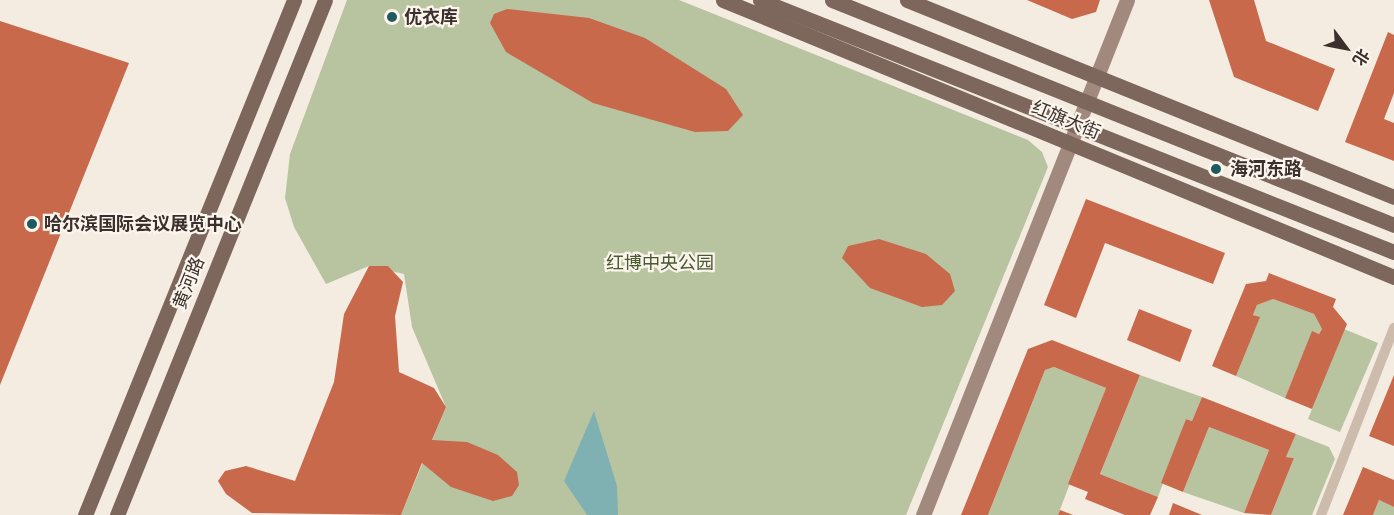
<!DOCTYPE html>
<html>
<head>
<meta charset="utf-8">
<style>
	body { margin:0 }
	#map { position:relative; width:1394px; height:515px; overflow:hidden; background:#f4ebe1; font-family:Inter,"Noto Sans SC",sans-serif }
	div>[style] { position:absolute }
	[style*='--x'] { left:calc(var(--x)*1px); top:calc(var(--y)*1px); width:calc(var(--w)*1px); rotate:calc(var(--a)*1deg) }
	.green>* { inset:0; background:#b8c4a0 }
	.water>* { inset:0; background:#7fb0b2 }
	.building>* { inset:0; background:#c8694b }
	.street>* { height:10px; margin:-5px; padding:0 5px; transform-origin:5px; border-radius:5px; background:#cdbbac }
	.secondary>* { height:15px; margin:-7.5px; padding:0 7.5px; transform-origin:7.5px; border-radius:7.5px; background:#a18a7d }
	.primary>* { height:15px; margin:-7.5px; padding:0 7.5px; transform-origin:7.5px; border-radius:7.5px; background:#7d675c }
	.dots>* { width:16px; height:16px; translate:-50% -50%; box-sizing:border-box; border:3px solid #fbf5ee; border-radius:50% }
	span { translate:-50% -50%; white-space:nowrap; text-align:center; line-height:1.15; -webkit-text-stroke:4.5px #fbf5ee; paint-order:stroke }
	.poi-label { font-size:18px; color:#3b302b; font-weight:700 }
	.left { translate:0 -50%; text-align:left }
	.street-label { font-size:18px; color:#3b302b }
	.park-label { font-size:18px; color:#4a5a2e }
	.north { position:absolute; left:1316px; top:18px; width:60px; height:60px; -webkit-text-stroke:4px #fbf5ee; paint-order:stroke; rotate:122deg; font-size:16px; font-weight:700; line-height:24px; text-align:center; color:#3b302b }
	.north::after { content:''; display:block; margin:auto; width:21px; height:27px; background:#3b302b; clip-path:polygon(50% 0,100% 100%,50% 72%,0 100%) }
</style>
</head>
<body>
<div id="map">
	<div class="green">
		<div style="clip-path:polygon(347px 0,679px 0,1028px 140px,1042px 152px,1048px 167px,906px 515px,401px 515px,446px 407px,412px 327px,404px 274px,369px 266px,326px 284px,294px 227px,285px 198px,290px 154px)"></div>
		<div style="clip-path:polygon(1273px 299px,1314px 314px,1322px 329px,1319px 334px,1312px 332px,1285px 398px,1236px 376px,1259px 317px,1253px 315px,1257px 305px)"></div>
		<div style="clip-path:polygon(1344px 329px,1378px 343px,1340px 432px,1308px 419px)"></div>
		<div style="clip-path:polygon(1054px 367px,1106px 388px,1058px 515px,988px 515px,1045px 370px)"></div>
		<div style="clip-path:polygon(1140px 375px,1202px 397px,1192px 421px,1186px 419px,1158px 497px,1100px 474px)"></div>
		<div style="clip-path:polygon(1209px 427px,1269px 450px,1244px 513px,1183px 492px)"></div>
		<div style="clip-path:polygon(1296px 434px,1329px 447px,1335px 459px,1312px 515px,1271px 515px,1294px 458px,1286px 457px)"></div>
		<div style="clip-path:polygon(1379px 500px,1394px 507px,1394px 515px,1373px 515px)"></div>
	</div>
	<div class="water">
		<div style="clip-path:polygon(594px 411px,617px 486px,618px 515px,587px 515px,564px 481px)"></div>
	</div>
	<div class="building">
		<div style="clip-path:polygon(1027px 0,1100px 0,1096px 12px,1072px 19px)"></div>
		<div style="clip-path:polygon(1209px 0,1254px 0,1266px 41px,1335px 69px,1318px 111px,1234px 77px)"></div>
		<div style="clip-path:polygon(507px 9px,589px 18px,645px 38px,726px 89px,743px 115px,728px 131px,695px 132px,593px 103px,506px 52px,490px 23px,494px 14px)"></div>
		<div style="clip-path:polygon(0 21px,129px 63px,0 385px)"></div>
		<div style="clip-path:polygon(1388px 32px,1394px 35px,1394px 93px,1384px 119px,1394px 123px,1394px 161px,1345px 142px)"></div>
		<div style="clip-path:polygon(1086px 199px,1225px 253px,1213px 284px,1105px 243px,1076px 318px,1044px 305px)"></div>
		<div style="clip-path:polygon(879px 239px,926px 254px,950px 274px,955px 291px,942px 305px,922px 307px,870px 288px,842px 258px,848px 246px)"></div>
		<div style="clip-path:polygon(369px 266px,388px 266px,403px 282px,395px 316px,399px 372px,434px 388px,446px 407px,432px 440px,467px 442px,498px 455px,517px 472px,519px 485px,512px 496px,493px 501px,451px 487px,422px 463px,401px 515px,252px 513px,226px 494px,218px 481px,225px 471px,246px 466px,295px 481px,334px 382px,344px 314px)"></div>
		<div style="clip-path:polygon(1269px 273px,1336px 299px,1333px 307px,1347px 324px,1312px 409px,1285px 398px,1312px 331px,1319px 334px,1322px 329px,1314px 314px,1273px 299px,1257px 305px,1253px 315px,1260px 317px,1236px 376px,1212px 366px,1246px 284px,1266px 281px)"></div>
		<div style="clip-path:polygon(1139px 309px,1192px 330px,1180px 362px,1127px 340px)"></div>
		<div style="clip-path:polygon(1052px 340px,1140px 375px,1100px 474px,1158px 497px,1150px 515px,1125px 515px,1085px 499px,1088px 492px,1068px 484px,1106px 388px,1054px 367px,1045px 370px,988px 515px,961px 515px,1028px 349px)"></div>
		<div style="clip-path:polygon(1394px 375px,1394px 446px,1369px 436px)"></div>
		<div style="clip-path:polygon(1202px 397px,1296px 434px,1286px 457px,1294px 458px,1271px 515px,1244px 513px,1269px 450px,1209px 427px,1183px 492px,1161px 483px,1186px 419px,1192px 421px)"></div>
		<div style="clip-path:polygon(1363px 467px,1394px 480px,1394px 507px,1379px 500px,1373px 515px,1343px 515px)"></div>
		<div style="clip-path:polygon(1173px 503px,1202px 515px,1169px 515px)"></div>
		<div style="clip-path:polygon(1060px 510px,1073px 515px,1058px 515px)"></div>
	</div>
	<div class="street">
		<div style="--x:1321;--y:515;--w:201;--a:-68.7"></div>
	</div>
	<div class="secondary">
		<div style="--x:923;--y:515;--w:554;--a:-68.39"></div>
	</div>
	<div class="primary">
		<div style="--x:723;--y:0;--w:726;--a:22.43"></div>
		<div style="--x:760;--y:0;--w:682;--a:21.68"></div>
		<div style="--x:832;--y:0;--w:605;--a:21.82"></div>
		<div style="--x:907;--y:0;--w:525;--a:22.02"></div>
		<div style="--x:85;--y:515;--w:556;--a:-67.91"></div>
		<div style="--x:117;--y:515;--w:555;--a:-68.01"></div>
	</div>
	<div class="dots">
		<div style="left:392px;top:17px;background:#1f5a5e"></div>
		<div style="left:1216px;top:169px;background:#1f5a5e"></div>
		<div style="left:32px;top:224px;background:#1f5a5e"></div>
	</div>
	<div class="poi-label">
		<span class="left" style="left:404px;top:17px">优衣库</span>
		<span class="left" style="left:1230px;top:169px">海河东路</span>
		<span class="left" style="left:44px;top:224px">哈尔滨国际会议展览中心</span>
	</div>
	<div class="street-label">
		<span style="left:1066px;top:120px;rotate:22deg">红旗大街</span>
		<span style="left:189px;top:283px;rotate:-68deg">黄河路</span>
	</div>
	<div class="park-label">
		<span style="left:660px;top:263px">红博中央公园</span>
	</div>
	<div class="north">北</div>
</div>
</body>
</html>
